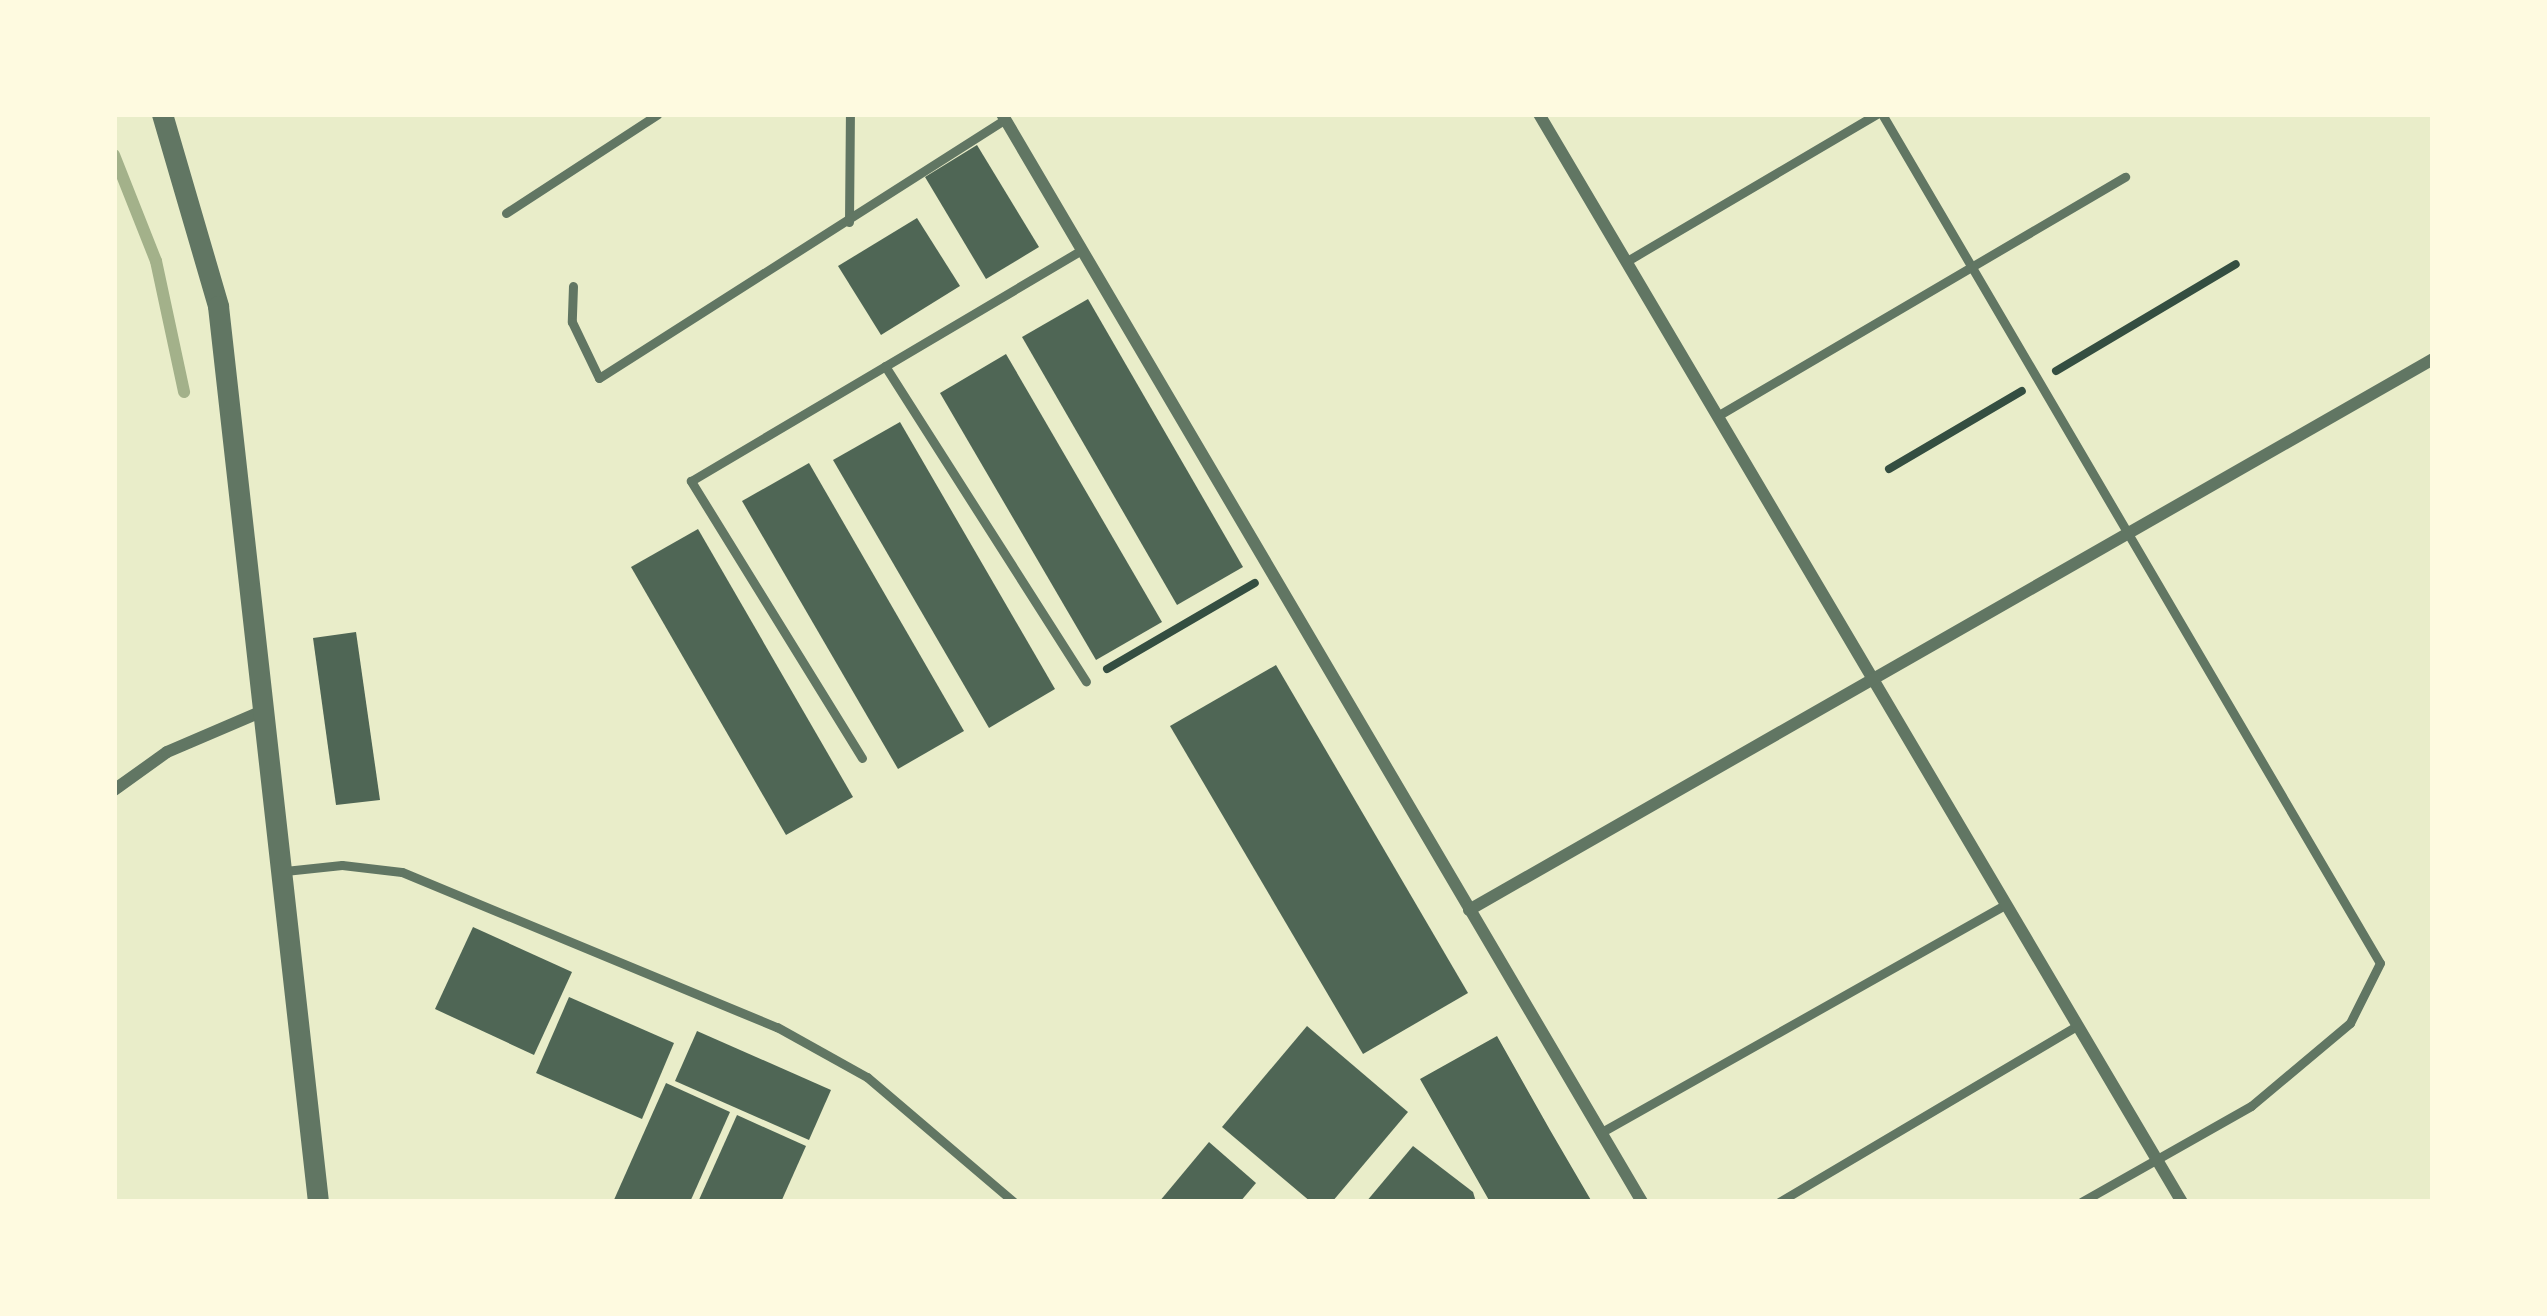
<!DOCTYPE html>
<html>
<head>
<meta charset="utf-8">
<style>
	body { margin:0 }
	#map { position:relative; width:2547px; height:1316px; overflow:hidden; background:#e9edc9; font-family:Jost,sans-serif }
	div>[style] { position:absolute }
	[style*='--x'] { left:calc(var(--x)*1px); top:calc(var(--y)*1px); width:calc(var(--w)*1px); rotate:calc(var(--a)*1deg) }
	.stream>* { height:12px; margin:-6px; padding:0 6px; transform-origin:6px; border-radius:6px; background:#a3b18a }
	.building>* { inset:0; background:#4f6655 }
	.path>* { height:8px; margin:-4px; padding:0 4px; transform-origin:4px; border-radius:4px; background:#344e41 }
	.service>* { height:9px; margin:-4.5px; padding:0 4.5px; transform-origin:4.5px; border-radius:4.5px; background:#617663 }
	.minor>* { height:12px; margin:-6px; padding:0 6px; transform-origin:6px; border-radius:6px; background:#617663 }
	.tertiary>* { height:21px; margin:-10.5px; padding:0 10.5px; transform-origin:10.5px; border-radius:10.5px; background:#617663 }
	span { translate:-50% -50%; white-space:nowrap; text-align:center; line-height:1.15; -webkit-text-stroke:9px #fefae0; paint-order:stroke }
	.frame { position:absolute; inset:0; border:117px solid #fefae0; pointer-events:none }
</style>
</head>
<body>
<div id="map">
	<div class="stream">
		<div style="--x:114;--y:155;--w:114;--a:68.4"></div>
		<div style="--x:156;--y:261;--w:134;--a:77.9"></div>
	</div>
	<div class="building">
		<div style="clip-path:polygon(977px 145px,1039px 247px,986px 279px,925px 177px)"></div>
		<div style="clip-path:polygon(917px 218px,960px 286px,881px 335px,838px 266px)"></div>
		<div style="clip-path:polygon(1088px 299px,1243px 567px,1177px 605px,1022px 337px)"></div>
		<div style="clip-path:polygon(1006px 354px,1162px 622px,1096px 660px,940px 393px)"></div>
		<div style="clip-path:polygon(900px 422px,1055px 689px,989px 728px,833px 460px)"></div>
		<div style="clip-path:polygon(809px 463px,964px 731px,898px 769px,742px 501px)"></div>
		<div style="clip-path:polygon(698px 529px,853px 797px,786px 835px,631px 567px)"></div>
		<div style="clip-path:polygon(356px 632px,380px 800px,336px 805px,313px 638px)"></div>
		<div style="clip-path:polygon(1276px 665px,1468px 993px,1363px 1054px,1170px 726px)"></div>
		<div style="clip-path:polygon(473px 927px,572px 972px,534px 1055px,435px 1009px)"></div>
		<div style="clip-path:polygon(569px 997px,674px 1043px,642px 1119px,536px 1073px)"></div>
		<div style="clip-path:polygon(1307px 1026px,1408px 1112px,1332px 1202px,1311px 1202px,1222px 1127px)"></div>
		<div style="clip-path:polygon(697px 1031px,831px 1090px,809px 1140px,675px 1081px)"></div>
		<div style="clip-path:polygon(1497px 1036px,1550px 1130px,1592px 1202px,1490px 1202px,1420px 1079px)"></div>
		<div style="clip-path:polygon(666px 1083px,730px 1112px,690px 1202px,613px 1202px)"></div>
		<div style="clip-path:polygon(737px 1115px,806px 1146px,781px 1202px,698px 1202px)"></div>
		<div style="clip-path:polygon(1209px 1142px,1256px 1183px,1240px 1202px,1159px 1202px)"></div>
		<div style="clip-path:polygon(1413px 1146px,1473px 1192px,1476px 1202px,1366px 1202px)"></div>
	</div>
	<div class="path">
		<div style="--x:2056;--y:371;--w:209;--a:-30.7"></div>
		<div style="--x:1889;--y:469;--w:154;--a:-30.4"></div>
		<div style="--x:1107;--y:669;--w:171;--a:-30.2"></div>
	</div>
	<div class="service">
		<div style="--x:1882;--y:114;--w:984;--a:59.61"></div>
		<div style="--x:2380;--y:963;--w:67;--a:116.6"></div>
		<div style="--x:2350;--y:1023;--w:129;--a:140"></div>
		<div style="--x:2251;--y:1106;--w:195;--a:150.5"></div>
		<div style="--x:506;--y:213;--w:181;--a:-33.1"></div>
		<div style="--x:849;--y:222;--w:108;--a:-89.5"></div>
		<div style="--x:1627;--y:261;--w:290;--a:-30.5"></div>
		<div style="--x:573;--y:286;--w:36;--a:92"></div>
		<div style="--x:572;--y:322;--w:62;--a:64.3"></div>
		<div style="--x:599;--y:378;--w:482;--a:-32.5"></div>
		<div style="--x:885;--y:366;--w:374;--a:57.5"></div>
		<div style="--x:1719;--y:415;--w:471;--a:-30.4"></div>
		<div style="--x:862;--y:758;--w:326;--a:-121.7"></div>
		<div style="--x:691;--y:481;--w:453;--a:-30.6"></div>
		<div style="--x:285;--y:871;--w:57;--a:-6"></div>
		<div style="--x:342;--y:865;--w:60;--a:6.7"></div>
		<div style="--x:402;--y:872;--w:406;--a:22.5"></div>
		<div style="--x:777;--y:1027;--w:103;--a:29.1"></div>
		<div style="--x:867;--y:1077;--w:193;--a:40.4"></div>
		<div style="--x:1600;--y:1133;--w:465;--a:-29.4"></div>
		<div style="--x:1779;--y:1202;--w:346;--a:-30.6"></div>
	</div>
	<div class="minor">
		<div style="--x:1002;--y:114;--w:1262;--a:59.53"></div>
		<div style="--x:1539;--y:114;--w:1264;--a:59.42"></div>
		<div style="--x:114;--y:790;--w:65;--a:-35.6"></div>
		<div style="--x:167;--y:752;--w:107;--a:-23.2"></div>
		<div style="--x:1469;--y:910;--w:1110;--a:-29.75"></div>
	</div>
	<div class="tertiary">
		<div style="--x:162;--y:114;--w:200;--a:73.7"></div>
		<div style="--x:218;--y:306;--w:902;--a:83.63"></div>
	</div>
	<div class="frame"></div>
</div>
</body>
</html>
